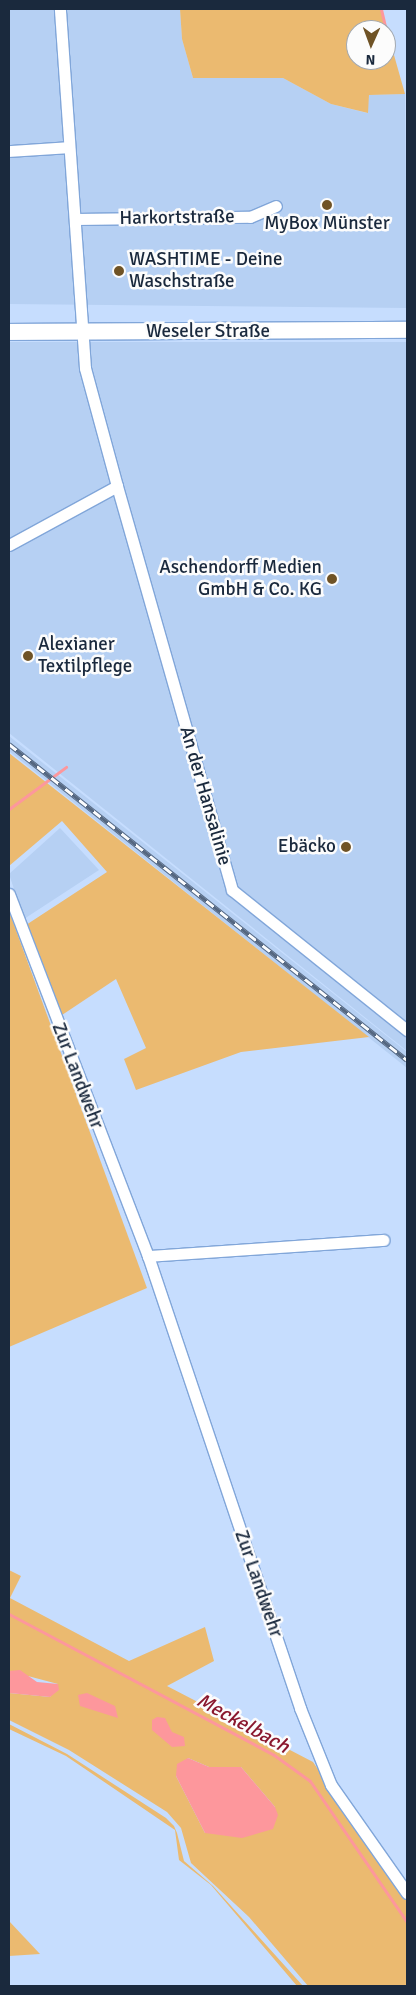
<!DOCTYPE html>
<html>
<head>
<meta charset="utf-8">
<style>
	body { margin:0 }
	#map { position:relative; width:416px; height:1995px; overflow:hidden; background:#c6ddfe; font-family:Signika,sans-serif }
	div>[style] { position:absolute }
	[style*='--x'] { left:calc(var(--x)*1px); top:calc(var(--y)*1px); width:calc(var(--w)*1px); rotate:calc(var(--a)*1deg) }
	.built>* { inset:0; background:#b6d0f3 }
	.green>* { inset:0; background:#ebba70 }
	.water>* { inset:0; background:#fd979c }
	.stream>* { height:3px; margin:-1.5px; padding:0 1.5px; transform-origin:1.5px; border-radius:1.5px; background:#fd979c }
	.roads { filter:drop-shadow(1px 0 #81a6d9) drop-shadow(-1px 0 #81a6d9) drop-shadow(0 1px #81a6d9) drop-shadow(0 -1px #81a6d9) }
	.minor>* { height:11px; margin:-5.5px; padding:0 5.5px; transform-origin:5.5px; border-radius:5.5px; background:#fff }
	.secondary>* { height:16px; margin:-8px; padding:0 8px; transform-origin:8px; border-radius:8px; background:#fff }
	.rail>* { height:5px; margin-top:-2.5px; transform-origin:0; background:repeating-linear-gradient(90deg,#fcfcfc 0 9px,#556780 0 18px); box-sizing:border-box; border-block:1px solid #556780 }
	.dots>* { width:14px; height:14px; translate:-50% -50%; box-sizing:border-box; border:2px solid #fcfcfc; border-radius:50% }
	span { translate:-50% -50%; white-space:nowrap; text-align:center; line-height:1.15; -webkit-text-stroke:5px #fcfcfc; paint-order:stroke }
	.street-label { font-size:19px; color:#1a293d }
	.poi-label { font-size:19px; color:#1a293d }
	.left { translate:0 -50%; text-align:left }
	.right { translate:-100% -50%; text-align:right }
	.water-label { font-size:20px; color:#8a182e; font-style:italic }
	.frame { position:absolute; inset:0; border:10px solid #1a293d; pointer-events:none }
	.north { position:absolute; left:346px; top:20px; width:50px; height:50px; box-sizing:border-box; background:#fcfcfc; border:1px solid #a2a8b0; border-radius:50%; rotate:182deg; font-size:14px; font-weight:700; line-height:20px; text-align:center; color:#1a293d }
	.north::after { content:''; display:block; margin:auto; width:18px; height:22px; background:#6f5326; clip-path:polygon(50% 0,100% 100%,50% 72%,0 100%) }
</style>
</head>
<body>
<div id="map">
	<div class="built">
		<div style="clip-path:polygon(9px 9px,180px 9px,182px 39px,193px 78px,283px 78px,331px 104px,367px 113px,369px 95px,405px 94px,407px 308px,9px 304px)"></div>
		<div style="clip-path:polygon(9px 342px,407px 342px,407px 1051px,9px 733px)"></div>
		<div style="clip-path:polygon(9px 736px,407px 1052px,407px 1068px,9px 751px)"></div>
		<div style="clip-path:polygon(60px 828px,99px 870px,24px 919px,9px 874px)"></div>
	</div>
	<div class="green">
		<div style="clip-path:polygon(evenodd,180px 9px,381px 9px,405px 94px,369px 95px,368px 113px,331px 104px,283px 78px,193px 78px,182px 39px,180px 9px,356px 30px,386px 30px,386px 60px,356px 60px,356px 30px)"></div>
		<div style="clip-path:polygon(9px 753px,369px 1037px,241px 1052px,136px 1090px,124px 1059px,146px 1048px,116px 979px,62px 1015px,26px 925px,107px 872px,62px 821px,9px 866px)"></div>
		<div style="clip-path:polygon(9px 911px,147px 1288px,9px 1347px)"></div>
		<div style="clip-path:polygon(evenodd,9px 1570px,21px 1576px,10px 1598px,129px 1661px,205px 1627px,214px 1661px,167px 1686px,313px 1762px,407px 1900px,407px 1986px,308px 1986px,249px 1917px,191px 1863px,181px 1828px,167px 1812px,69px 1750px,9px 1720px,9px 1693px,50px 1697px,58px 1684px,9px 1671px,9px 1570px,188px 1758px,209px 1767px,241px 1767px,275px 1807px,205px 1833px,176px 1776px,188px 1758px)"></div>
		<div style="clip-path:polygon(9px 1724px,67px 1754px,166px 1818px,174px 1826px,177px 1833px,184px 1861px,213px 1886px,303px 1986px,297px 1986px,211px 1885px,179px 1860px,175px 1830px,66px 1756px,9px 1729px)"></div>
		<div style="clip-path:polygon(9px 1921px,40px 1954px,9px 1956px)"></div>
	</div>
	<div class="water">
		<div style="clip-path:polygon(20px 1670px,37px 1682px,58px 1684px,59px 1690px,50px 1697px,9px 1693px,9px 1671px)"></div>
		<div style="clip-path:polygon(87px 1693px,115px 1706px,118px 1718px,80px 1706px,78px 1695px)"></div>
		<div style="clip-path:polygon(157px 1717px,165px 1718px,172px 1732px,184px 1737px,185px 1746px,172px 1747px,152px 1730px,152px 1720px)"></div>
		<div style="clip-path:polygon(188px 1758px,209px 1767px,241px 1767px,275px 1807px,278px 1815px,273px 1829px,242px 1838px,205px 1833px,176px 1776px,177px 1764px)"></div>
	</div>
	<div class="stream">
		<div style="--x:381;--y:9;--w:22;--a:77"></div>
		<div style="--x:386;--y:32;--w:17;--a:77"></div>
		<div style="--x:9;--y:809;--w:71;--a:-36.4"></div>
		<div style="--x:9;--y:1614;--w:300;--a:28"></div>
		<div style="--x:274;--y:1755;--w:44;--a:35.8"></div>
		<div style="--x:310;--y:1781;--w:171;--a:55.5"></div>
	</div>
	<div class="roads">
		<div class="minor">
			<div style="--x:9;--y:151;--w:60;--a:-3.8"></div>
			<div style="--x:75;--y:219;--w:175;--a:-0.7"></div>
			<div style="--x:250;--y:217;--w:28;--a:-23"></div>
			<div style="--x:117;--y:486;--w:420;--a:74.1"></div>
			<div style="--x:232;--y:890;--w:224;--a:38.7"></div>
			<div style="--x:9;--y:545;--w:123;--a:-28.6"></div>
			<div style="--x:117;--y:486;--w:122;--a:-105.2"></div>
			<div style="--x:85;--y:368;--w:360;--a:-94"></div>
			<div style="--x:9;--y:894;--w:388;--a:69"></div>
			<div style="--x:148;--y:1256;--w:477;--a:71.4"></div>
			<div style="--x:300;--y:1708;--w:83;--a:68.1"></div>
			<div style="--x:331;--y:1785;--w:132;--a:54.9"></div>
			<div style="--x:148;--y:1256;--w:236;--a:-3.9"></div>
		</div>
		<div class="secondary">
			<div style="--x:9;--y:332;--w:398;--a:-0.3"></div>
		</div>
	</div>
	<div class="rail">
		<div style="--x:9;--y:744;--w:508;--a:38.45"></div>
	</div>
	<div class="dots">
		<div style="left:327px;top:205px;background:#6f5326"></div>
		<div style="left:119px;top:271px;background:#6f5326"></div>
		<div style="left:332px;top:579px;background:#6f5326"></div>
		<div style="left:28px;top:656px;background:#6f5326"></div>
		<div style="left:346px;top:847px;background:#6f5326"></div>
	</div>
	<div class="street-label">
		<span style="left:177px;top:218px;rotate:-1deg">Harkortstraße</span>
		<span style="left:208px;top:332px">Weseler Straße</span>
		<span style="left:205px;top:796px;rotate:74deg">An der Hansalinie</span>
		<span style="left:77px;top:1076px;rotate:69deg">Zur Landwehr</span>
		<span style="left:258px;top:1584px;rotate:71deg">Zur Landwehr</span>
	</div>
	<div class="poi-label">
		<span style="left:327px;top:224px">MyBox Münster</span>
		<span class="left" style="left:129px;top:271px">WASHTIME - Deine<br>Waschstraße</span>
		<span class="right" style="left:322px;top:579px">Aschendorff Medien<br>GmbH &amp; Co. KG</span>
		<span class="left" style="left:38px;top:656px">Alexianer<br>Textilpflege</span>
		<span class="right" style="left:336px;top:847px">Ebäcko</span>
	</div>
	<div class="water-label">
		<span style="left:243px;top:1723px;rotate:29deg">Meckelbach</span>
	</div>
	<div class="frame"></div>
	<div class="north">N</div>
</div>
</body>
</html>
